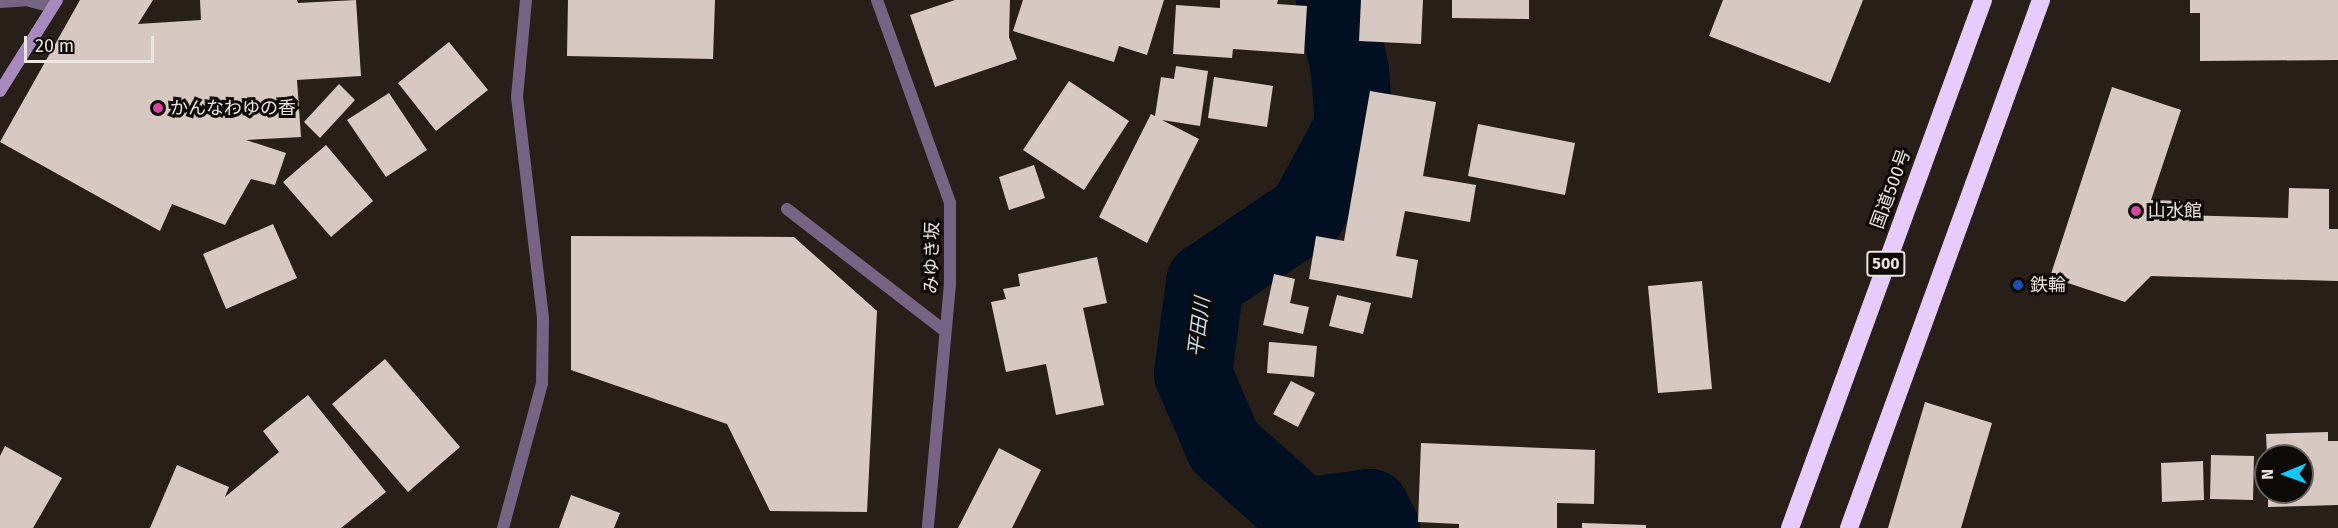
<!DOCTYPE html>
<html>
<head>
<meta charset="utf-8">
<style>
	body { margin:0 }
	#map { position:relative; width:2338px; height:528px; overflow:hidden; background:#291f19; font-family:"Fira Sans","Noto Sans JP",sans-serif }
	div>[style] { position:absolute }
	[style*='--x'] { left:calc(var(--x)*1px); top:calc(var(--y)*1px); width:calc(var(--w)*1px); rotate:calc(var(--a)*1deg) }
	.river>* { height:78px; margin:-39px; padding:0 39px; transform-origin:39px; border-radius:39px; background:#000f21 }
	.building>* { inset:0; background:#d7c9c1 }
	.street>* { height:12px; margin:-6px; padding:0 6px; transform-origin:6px; border-radius:6px; background:#776485 }
	.secondary>* { height:12px; margin:-6px; padding:0 6px; transform-origin:6px; border-radius:6px; background:#a88abe }
	.highway>* { height:18px; margin:-9px; padding:0 9px; transform-origin:9px; border-radius:9px; background:#e7cbfc }
	.dots>* { width:16px; height:16px; translate:-50% -50%; box-sizing:border-box; border:3px solid #0e0a08; border-radius:50% }
	span { translate:-50% -50%; white-space:nowrap; text-align:center; line-height:1.15; -webkit-text-stroke:6px #0e0a08; paint-order:stroke }
	.shield-label span { padding:2px 4px; background:#0e0a08; border:2px solid; border-radius:4px; -webkit-text-stroke-width:0 }
	.shield-label { font-size:16px; color:#ebe4e0; font-weight:700 }
	.poi-label { font-size:18px; color:#ebe4e0 }
	.left { translate:0 -50%; text-align:left }
	.street-label { font-size:18px; color:#ebe4e0 }
	.water-label { font-size:20px; color:#cbdced; font-style:italic }
	.north { position:absolute; left:2254px; top:444px; width:60px; height:60px; box-sizing:border-box; background:#0e0a08; border:2px solid #66615e; border-radius:50%; rotate:269deg; font-size:16px; font-weight:700; line-height:24px; text-align:center; color:#ebe4e0 }
	.north::after { content:''; display:block; margin:auto; width:21px; height:27px; background:#11cafb; clip-path:polygon(50% 0,100% 100%,50% 72%,0 100%) }
	.scale { position:absolute; left:24px; top:36px; width:130px; height:27px; box-sizing:border-box; border:3px solid #ebe4e0; border-top:0; padding-left:8px; font-size:18px; line-height:21px; white-space:nowrap; color:#ebe4e0; -webkit-text-stroke:4px #0e0a08; paint-order:stroke }
</style>
</head>
<body>
<div id="map">
	<div class="river">
		<div style="--x:1335;--y:0;--w:73;--a:78.1"></div>
		<div style="--x:1350;--y:71;--w:55;--a:85.8"></div>
		<div style="--x:1354;--y:126;--w:99;--a:118.4"></div>
		<div style="--x:1307;--y:213;--w:123;--a:145.9"></div>
		<div style="--x:1205;--y:282;--w:93;--a:97.4"></div>
		<div style="--x:1193;--y:374;--w:78;--a:66.7"></div>
		<div style="--x:1224;--y:446;--w:107;--a:41.6"></div>
		<div style="--x:1304;--y:517;--w:67;--a:-7.8"></div>
		<div style="--x:1370;--y:508;--w:23;--a:61"></div>
	</div>
	<div class="building">
		<div style="clip-path:polygon(80px 0,153px 0,138px 24px,201px 20px,200px 0,297px 0,298px 3px,356px 0,361px 76px,297px 80px,301px 137px,246px 140px,286px 153px,275px 185px,251px 179px,225px 225px,172px 204px,160px 231px,0 142px)"></div>
		<div style="clip-path:polygon(568px 0,715px 0,713px 59px,567px 56px)"></div>
		<div style="clip-path:polygon(955px 0,1010px 0,1009px 37px,1017px 59px,935px 87px,910px 15px)"></div>
		<div style="clip-path:polygon(1023px 0,1164px 0,1147px 55px,1119px 46px,1114px 62px,1013px 31px)"></div>
		<div style="clip-path:polygon(1220px 0,1278px 0,1277px 4px,1307px 6px,1304px 54px,1233px 49px,1232px 58px,1173px 54px,1176px 5px,1220px 8px)"></div>
		<div style="clip-path:polygon(1361px 0,1423px 0,1421px 44px,1359px 41px)"></div>
		<div style="clip-path:polygon(1452px 0,1529px 0,1529px 19px,1452px 18px)"></div>
		<div style="clip-path:polygon(1723px 0,1863px 0,1830px 83px,1709px 36px)"></div>
		<div style="clip-path:polygon(2190px 0,2338px 0,2338px 60px,2200px 61px,2200px 13px,2190px 13px)"></div>
		<div style="clip-path:polygon(449px 42px,488px 90px,436px 131px,398px 83px)"></div>
		<div style="clip-path:polygon(1176px 66px,1208px 71px,1200px 126px,1162px 120px,1199px 139px,1147px 243px,1099px 217px,1151px 114px,1155px 116px,1161px 77px,1174px 79px)"></div>
		<div style="clip-path:polygon(1214px 77px,1273px 86px,1267px 127px,1208px 118px)"></div>
		<div style="clip-path:polygon(1069px 81px,1129px 121px,1084px 190px,1023px 150px)"></div>
		<div style="clip-path:polygon(339px 84px,355px 100px,320px 138px,304px 122px)"></div>
		<div style="clip-path:polygon(2112px 87px,2181px 110px,2151px 200px,2180px 201px,2179px 215px,2288px 218px,2289px 188px,2329px 189px,2329px 229px,2338px 229px,2338px 281px,2151px 276px,2125px 302px,2050px 277px)"></div>
		<div style="clip-path:polygon(1370px 91px,1436px 102px,1423px 176px,1476px 185px,1470px 222px,1405px 211px,1396px 256px,1418px 260px,1412px 298px,1309px 279px,1316px 236px,1344px 241px)"></div>
		<div style="clip-path:polygon(389px 93px,427px 150px,386px 177px,347px 120px)"></div>
		<div style="clip-path:polygon(1478px 124px,1575px 143px,1565px 195px,1468px 176px)"></div>
		<div style="clip-path:polygon(326px 145px,373px 201px,331px 237px,283px 182px)"></div>
		<div style="clip-path:polygon(1034px 165px,1045px 198px,1009px 210px,999px 177px)"></div>
		<div style="clip-path:polygon(273px 224px,297px 278px,226px 309px,203px 254px)"></div>
		<div style="clip-path:polygon(571px 236px,794px 237px,877px 311px,867px 512px,770px 511px,727px 424px,571px 370px)"></div>
		<div style="clip-path:polygon(1097px 257px,1107px 303px,1083px 308px,1104px 405px,1056px 415px,1046px 364px,1006px 372px,991px 302px,1006px 299px,1003px 289px,1020px 286px,1018px 274px)"></div>
		<div style="clip-path:polygon(1274px 274px,1295px 279px,1290px 303px,1309px 307px,1303px 334px,1263px 325px)"></div>
		<div style="clip-path:polygon(1702px 281px,1712px 389px,1658px 393px,1648px 286px)"></div>
		<div style="clip-path:polygon(1337px 295px,1371px 303px,1363px 334px,1329px 326px)"></div>
		<div style="clip-path:polygon(1269px 342px,1317px 346px,1314px 377px,1267px 373px)"></div>
		<div style="clip-path:polygon(385px 359px,460px 447px,408px 492px,332px 404px)"></div>
		<div style="clip-path:polygon(1291px 381px,1315px 393px,1298px 427px,1273px 414px)"></div>
		<div style="clip-path:polygon(308px 395px,386px 492px,341px 528px,150px 528px,177px 465px,229px 487px,225px 497px,279px 452px,263px 431px)"></div>
		<div style="clip-path:polygon(1925px 402px,1992px 423px,1961px 528px,1888px 528px)"></div>
		<div style="clip-path:polygon(2328px 432px,2328px 441px,2338px 441px,2338px 505px,2268px 507px,2268px 492px,2302px 492px,2302px 456px,2267px 456px,2266px 434px)"></div>
		<div style="clip-path:polygon(1421px 443px,1595px 450px,1594px 504px,1557px 503px,1557px 528px,1459px 528px,1459px 524px,1418px 522px)"></div>
		<div style="clip-path:polygon(5px 446px,62px 478px,33px 528px,0 528px,0 456px)"></div>
		<div style="clip-path:polygon(999px 448px,1041px 470px,1012px 528px,958px 528px)"></div>
		<div style="clip-path:polygon(2211px 455px,2254px 456px,2253px 500px,2210px 499px)"></div>
		<div style="clip-path:polygon(2203px 461px,2204px 500px,2162px 502px,2161px 463px)"></div>
		<div style="clip-path:polygon(571px 495px,620px 513px,614px 528px,559px 528px)"></div>
		<div style="clip-path:polygon(1582px 523px,1646px 525px,1646px 528px,1582px 528px)"></div>
	</div>
	<div class="street">
		<div style="--x:877;--y:0;--w:216;--a:70.2"></div>
		<div style="--x:950;--y:203;--w:81;--a:90"></div>
		<div style="--x:950;--y:284;--w:245;--a:95.2"></div>
		<div style="--x:0;--y:2;--w:26;--a:-4"></div>
		<div style="--x:26;--y:0;--w:27;--a:15"></div>
		<div style="--x:787;--y:209;--w:200;--a:37.7"></div>
		<div style="--x:503;--y:528;--w:150;--a:-74.9"></div>
		<div style="--x:542;--y:383;--w:65;--a:-89.1"></div>
		<div style="--x:543;--y:318;--w:223;--a:-96.7"></div>
		<div style="--x:517;--y:97;--w:97;--a:-84.7"></div>
	</div>
	<div class="secondary">
		<div style="--x:0;--y:91;--w:107;--a:-57.9"></div>
	</div>
	<div class="highway">
		<div style="--x:1790;--y:528;--w:562;--a:-69.92"></div>
		<div style="--x:1849;--y:528;--w:562;--a:-70.02"></div>
	</div>
	<div class="dots">
		<div style="left:158px;top:108px;background:#d1479c"></div>
		<div style="left:2136px;top:211px;background:#d1479c"></div>
		<div style="left:2018px;top:285px;background:#1a4fb4"></div>
	</div>
	<div class="shield-label">
		<span style="left:1886px;top:264px">500</span>
	</div>
	<div class="poi-label">
		<span class="left" style="left:170px;top:108px">かんなわゆの香</span>
		<span class="left" style="left:2148px;top:211px">山水館</span>
		<span class="left" style="left:2030px;top:285px">鉄輪</span>
	</div>
	<div class="street-label">
		<span style="left:1891px;top:189px;rotate:-70deg">国道500号</span>
		<span style="left:932px;top:258px;rotate:-89deg">みゆき坂</span>
	</div>
	<div class="water-label">
		<span style="left:1199px;top:327px;rotate:-83deg">平田川</span>
	</div>
	<div class="north">N</div>
	<div class="scale">20 m</div>
</div>
</body>
</html>
